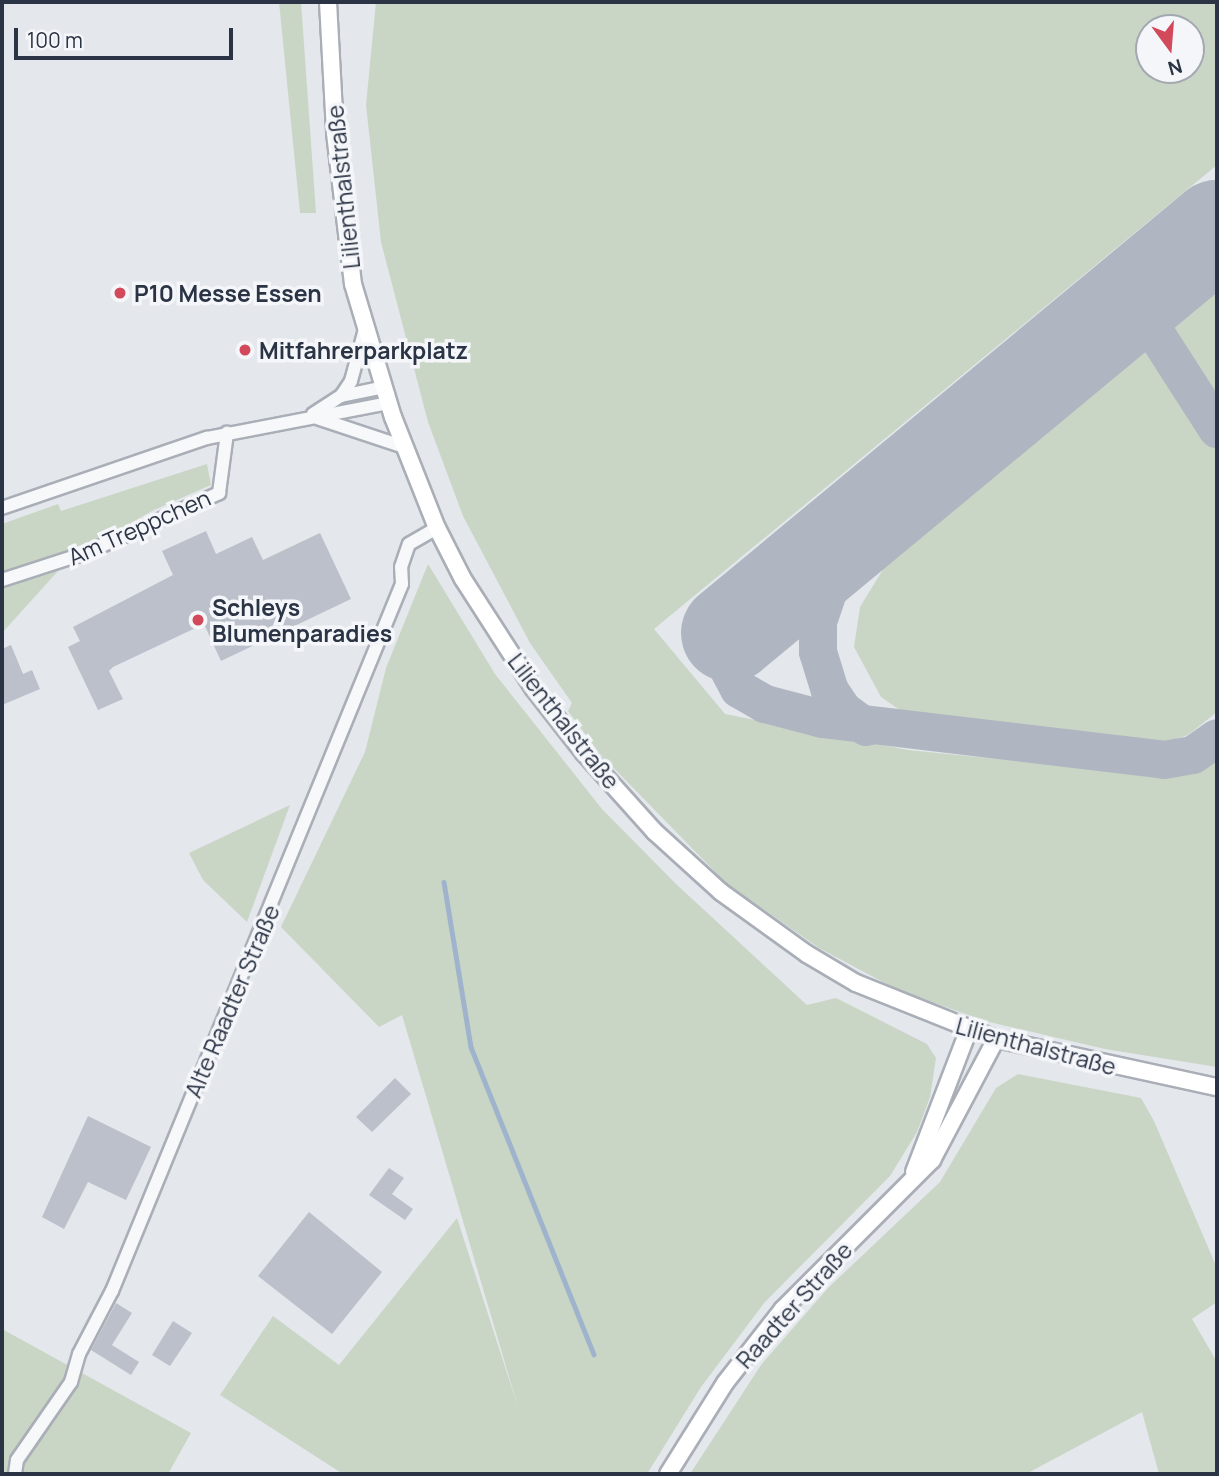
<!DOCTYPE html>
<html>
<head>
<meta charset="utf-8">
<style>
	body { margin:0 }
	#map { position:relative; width:1219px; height:1476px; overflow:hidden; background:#e4e7ec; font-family:Manrope,sans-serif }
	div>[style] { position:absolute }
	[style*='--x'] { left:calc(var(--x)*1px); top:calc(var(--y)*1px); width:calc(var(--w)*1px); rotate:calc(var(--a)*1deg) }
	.green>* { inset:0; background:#c9d6c5 }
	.stream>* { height:4.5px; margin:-2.25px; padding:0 2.25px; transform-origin:2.25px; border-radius:2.25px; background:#9fb4cc }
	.taxiway>* { height:38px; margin:-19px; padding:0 19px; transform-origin:19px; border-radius:19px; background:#b0b6c1 }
	.runway>* { height:98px; margin:-49px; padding:0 49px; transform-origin:49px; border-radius:49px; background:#b0b6c1 }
	.building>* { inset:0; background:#bbc0ca }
	.roads { filter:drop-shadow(2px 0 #a9aeb7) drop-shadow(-2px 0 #a9aeb7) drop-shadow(0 2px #a9aeb7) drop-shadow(0 -2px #a9aeb7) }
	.street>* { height:12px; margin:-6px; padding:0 6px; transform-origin:6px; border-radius:6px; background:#f7f8fa }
	.secondary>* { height:16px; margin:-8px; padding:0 8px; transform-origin:8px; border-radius:8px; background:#fff }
	.dots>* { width:19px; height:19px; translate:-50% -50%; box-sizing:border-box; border:4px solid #f4f6f9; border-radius:50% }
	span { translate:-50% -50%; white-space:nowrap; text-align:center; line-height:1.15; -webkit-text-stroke:7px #f4f6f9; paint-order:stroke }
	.street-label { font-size:23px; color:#2b3445 }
	.poi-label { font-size:23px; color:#2b3445; font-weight:700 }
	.left { translate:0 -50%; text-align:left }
	.frame { position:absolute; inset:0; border:4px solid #2b3445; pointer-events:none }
	.north { position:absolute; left:1135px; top:14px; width:70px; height:70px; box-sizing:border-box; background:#f4f6f9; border:2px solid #a4a8b1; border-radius:50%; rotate:164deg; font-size:19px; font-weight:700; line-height:28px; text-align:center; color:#2b3445 }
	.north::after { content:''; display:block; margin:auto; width:24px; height:32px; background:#d1495b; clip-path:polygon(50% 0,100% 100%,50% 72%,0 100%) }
	.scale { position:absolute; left:14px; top:28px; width:219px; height:32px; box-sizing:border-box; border:4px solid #2b3445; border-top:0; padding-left:9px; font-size:21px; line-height:24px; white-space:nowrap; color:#2b3445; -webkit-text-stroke:5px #f4f6f9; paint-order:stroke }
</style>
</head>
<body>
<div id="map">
	<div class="green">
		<div style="clip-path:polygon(279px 2px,301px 2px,316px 213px,300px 213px)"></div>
		<div style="clip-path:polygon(evenodd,376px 2px,1217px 2px,1217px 165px,654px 629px,725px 714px,908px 750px,1166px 776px,1205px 768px,1217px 758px,1217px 1067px,1105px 1049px,985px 1021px,896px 989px,819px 948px,727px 884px,599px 753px,568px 711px,572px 703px,530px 643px,463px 516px,428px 422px,381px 242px,366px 105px,376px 2px,1149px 28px,1191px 28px,1191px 70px,1149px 70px,1149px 28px)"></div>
		<div style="clip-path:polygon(1217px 292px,1217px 712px,1188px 735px,1169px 741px,931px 720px,904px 713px,881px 697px,854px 647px,860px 607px,887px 563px)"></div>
		<div style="clip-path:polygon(207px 464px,211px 485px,154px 510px,91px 545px,2px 573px,2px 524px,58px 504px,61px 511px)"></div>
		<div style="clip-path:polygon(428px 564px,495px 674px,602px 809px,676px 884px,807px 1005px,836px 998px,927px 1044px,936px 1058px,930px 1097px,917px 1132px,890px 1176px,765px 1302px,701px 1387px,647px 1474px,343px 1474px,220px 1395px,273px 1316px,339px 1365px,457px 1218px,518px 1407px,402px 1015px,379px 1027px,281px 927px,365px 752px,386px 668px)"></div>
		<div style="clip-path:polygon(58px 571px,2px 633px,2px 588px)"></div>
		<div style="clip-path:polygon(290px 805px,247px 922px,203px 880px,189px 853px)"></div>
		<div style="clip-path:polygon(1018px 1074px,1141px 1098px,1154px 1121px,1217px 1268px,1217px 1302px,1192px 1319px,1217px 1362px,1217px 1474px,1159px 1474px,1142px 1412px,1026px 1474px,690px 1474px,761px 1365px,828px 1288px,940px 1182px,996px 1088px)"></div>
		<div style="clip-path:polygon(2px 1329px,191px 1433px,168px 1474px,19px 1474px,28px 1452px,17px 1444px,11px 1474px,2px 1474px)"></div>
	</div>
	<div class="stream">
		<div style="--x:444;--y:882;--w:167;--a:80.7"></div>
		<div style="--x:471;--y:1047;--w:331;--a:68.2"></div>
	</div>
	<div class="taxiway">
		<div style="--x:1133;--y:298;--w:156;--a:57.3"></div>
		<div style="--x:730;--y:633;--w:25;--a:108"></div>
		<div style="--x:722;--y:657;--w:36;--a:62"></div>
		<div style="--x:739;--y:689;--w:30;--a:30"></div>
		<div style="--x:765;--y:704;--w:59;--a:14.7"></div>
		<div style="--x:822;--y:719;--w:344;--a:6.8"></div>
		<div style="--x:1164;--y:760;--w:29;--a:-10"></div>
		<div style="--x:1193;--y:755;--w:29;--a:-35"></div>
		<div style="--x:866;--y:727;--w:29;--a:-144"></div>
		<div style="--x:843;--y:710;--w:23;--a:-124"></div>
		<div style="--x:830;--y:691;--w:41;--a:-107.1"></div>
		<div style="--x:818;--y:652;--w:30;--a:-90"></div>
		<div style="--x:818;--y:622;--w:65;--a:-71.3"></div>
		<div style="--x:839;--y:560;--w:91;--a:-48.1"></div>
	</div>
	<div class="runway">
		<div style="--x:730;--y:633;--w:633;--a:-39.68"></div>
	</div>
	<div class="building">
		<div style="clip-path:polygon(206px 531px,216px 554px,252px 537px,263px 560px,320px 533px,351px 599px,221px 661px,204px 624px,113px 667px,109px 671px,123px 699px,98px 710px,68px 647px,80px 641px,73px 627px,173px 575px,162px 551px)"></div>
		<div style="clip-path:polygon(11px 645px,23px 674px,32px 670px,40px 689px,2px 705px,2px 649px)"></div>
		<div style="clip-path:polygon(395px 1078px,411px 1094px,372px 1132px,356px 1117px)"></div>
		<div style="clip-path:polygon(88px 1116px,151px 1147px,126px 1200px,88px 1182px,64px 1229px,42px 1217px)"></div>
		<div style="clip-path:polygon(389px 1168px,404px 1178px,392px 1194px,413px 1209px,405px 1220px,369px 1195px)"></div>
		<div style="clip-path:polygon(309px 1212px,382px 1272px,332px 1334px,258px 1276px)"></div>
		<div style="clip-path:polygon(116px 1303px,132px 1313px,112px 1345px,139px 1362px,131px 1375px,91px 1350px)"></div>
		<div style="clip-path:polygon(173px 1321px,192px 1333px,170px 1366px,152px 1355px)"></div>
	</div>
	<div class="roads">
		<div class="street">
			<div style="--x:341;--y:396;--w:44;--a:-11.8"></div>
			<div style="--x:313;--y:414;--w:33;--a:-33"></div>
			<div style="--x:341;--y:396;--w:18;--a:-56"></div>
			<div style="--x:351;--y:381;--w:54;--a:-74.9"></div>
			<div style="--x:317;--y:418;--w:92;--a:18.4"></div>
			<div style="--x:2;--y:508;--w:217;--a:-18.9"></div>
			<div style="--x:207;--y:438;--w:185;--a:-10.9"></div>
			<div style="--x:2;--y:580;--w:90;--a:-18"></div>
			<div style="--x:88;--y:552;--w:144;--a:-24.2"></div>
			<div style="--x:219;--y:493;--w:61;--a:-82.4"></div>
			<div style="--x:15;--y:1474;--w:14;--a:-82"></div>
			<div style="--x:17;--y:1460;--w:95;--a:-55.3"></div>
			<div style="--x:71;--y:1382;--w:29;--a:-74"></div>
			<div style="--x:79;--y:1354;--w:71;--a:-62.4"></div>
			<div style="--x:112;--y:1291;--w:764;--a:-67.7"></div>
			<div style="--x:402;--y:584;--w:17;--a:-93"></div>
			<div style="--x:401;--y:567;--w:24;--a:-71"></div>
			<div style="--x:409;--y:544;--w:32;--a:-30"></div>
		</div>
		<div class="secondary">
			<div style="--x:328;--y:2;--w:131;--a:86.9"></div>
			<div style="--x:335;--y:133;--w:152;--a:83.2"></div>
			<div style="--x:353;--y:284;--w:139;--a:73.3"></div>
			<div style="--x:393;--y:417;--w:119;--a:68.4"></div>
			<div style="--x:437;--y:528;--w:57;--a:63"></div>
			<div style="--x:463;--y:579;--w:131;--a:57.2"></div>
			<div style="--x:534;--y:689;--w:81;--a:52"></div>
			<div style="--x:584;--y:753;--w:106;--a:48.1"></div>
			<div style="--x:655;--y:832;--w:89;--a:42.3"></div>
			<div style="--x:721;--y:892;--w:106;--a:35.8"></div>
			<div style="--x:807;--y:954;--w:57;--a:30.6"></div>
			<div style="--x:856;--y:983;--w:151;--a:21.8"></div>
			<div style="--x:996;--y:1039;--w:226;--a:12.3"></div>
			<div style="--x:914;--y:1172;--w:151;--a:-69"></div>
			<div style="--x:668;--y:1474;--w:107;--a:-57.9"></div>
			<div style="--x:725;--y:1383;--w:94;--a:-51.9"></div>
			<div style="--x:783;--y:1309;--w:211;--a:-45"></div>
			<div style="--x:932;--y:1160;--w:137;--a:-62.1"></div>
		</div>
	</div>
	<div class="dots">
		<div style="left:120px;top:293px;background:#d1495b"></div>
		<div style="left:245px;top:350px;background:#d1495b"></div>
		<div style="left:198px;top:620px;background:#d1495b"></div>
	</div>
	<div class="street-label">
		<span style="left:343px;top:187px;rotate:-96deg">Lilienthalstraße</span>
		<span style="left:139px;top:527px;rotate:-24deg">Am Treppchen</span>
		<span style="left:564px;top:721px;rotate:52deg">Lilienthalstraße</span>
		<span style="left:232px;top:1001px;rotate:-67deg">Alte Raadter Straße</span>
		<span style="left:1036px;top:1046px;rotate:15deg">Lilienthalstraße</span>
		<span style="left:794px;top:1305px;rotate:-48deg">Raadter Straße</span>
	</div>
	<div class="poi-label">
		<span class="left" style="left:134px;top:293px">P10 Messe Essen</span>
		<span class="left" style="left:259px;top:350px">Mitfahrerparkplatz</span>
		<span class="left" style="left:212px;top:620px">Schleys<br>Blumenparadies</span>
	</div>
	<div class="frame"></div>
	<div class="north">N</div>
	<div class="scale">100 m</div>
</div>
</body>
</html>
